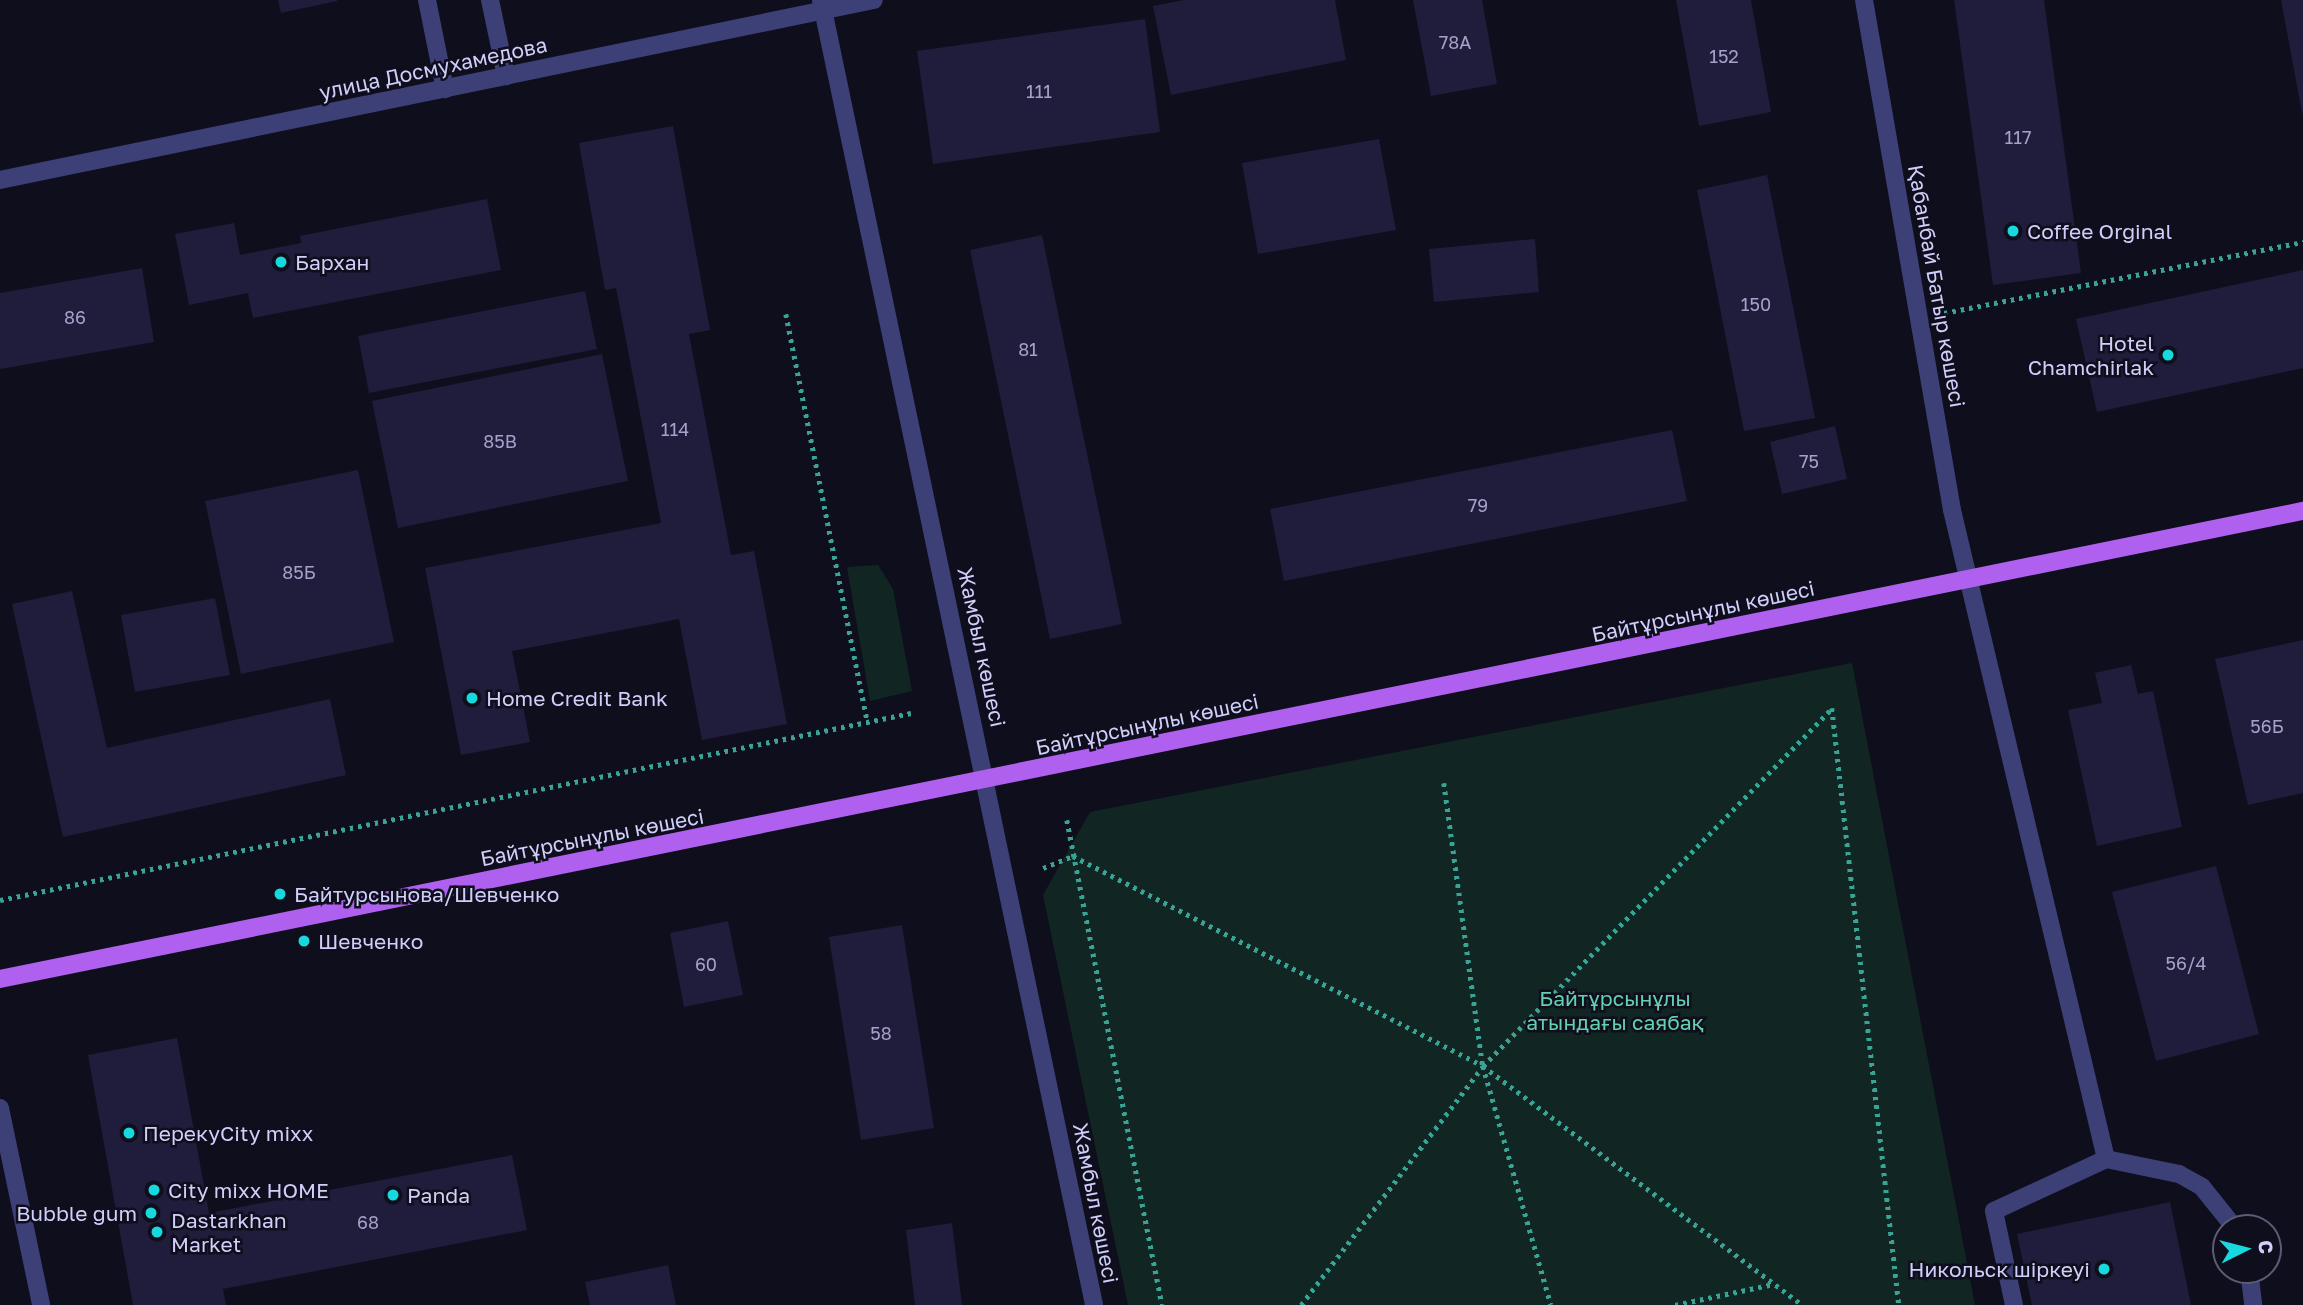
<!DOCTYPE html>
<html>
<head>
<meta charset="utf-8">
<style>
	body { margin:0 }
	#map { position:relative; width:2303px; height:1305px; overflow:hidden; background:#0f0e1c; font-family:"Golos Text",sans-serif }
	div>[style] { position:absolute }
	[style*='--x'] { left:calc(var(--x)*1px); top:calc(var(--y)*1px); width:calc(var(--w)*1px); rotate:calc(var(--a)*1deg) }
	.green>* { inset:0; background:#112623 }
	.building>* { inset:0; background:#201c3b }
	.path>* { height:4.5px; margin-top:-2.25px; transform-origin:0; background:repeating-linear-gradient(90deg,#39a395 0 3.5px,transparent 0 8.5px) }
	.minor>* { height:18px; margin:-9px; padding:0 9px; transform-origin:9px; border-radius:9px; background:#3d3f77 }
	.major>* { height:18px; margin:-9px; padding:0 9px; transform-origin:9px; border-radius:9px; background:#af60ef }
	.dots>* { width:19px; height:19px; translate:-50% -50%; box-sizing:border-box; border:4px solid #0f0e1c; border-radius:50% }
	span { translate:-50% -50%; white-space:nowrap; text-align:center; line-height:1.15; -webkit-text-stroke:5px #0f0e1c; paint-order:stroke }
	.number-label { font-size:18px; color:#a4a2ca }
	.number-label span { -webkit-text-stroke-width:0 }
	.street-label { font-size:21px; color:#d0cefa }
	.poi-label { font-size:21px; color:#d0cefa }
	.left { translate:0 -50%; text-align:left }
	.right { translate:-100% -50%; text-align:right }
	.park-label { font-size:21px; color:#63d1ae }
	.north { position:absolute; left:2212px; top:1214px; width:70px; height:70px; box-sizing:border-box; background:#0f0e1c; border:2px solid #5c5b75; border-radius:50%; rotate:84deg; font-size:19px; font-weight:700; line-height:28px; text-align:center; color:#d0cefa }
	.north::after { content:''; display:block; margin:auto; width:24px; height:32px; background:#17d8dd; clip-path:polygon(50% 0,100% 100%,50% 72%,0 100%) }
</style>
</head>
<body>
<div id="map">
	<div class="green">
		<div style="clip-path:polygon(878px 565px,893px 589px,912px 691px,870px 701px,847px 567px)"></div>
		<div style="clip-path:polygon(1852px 663px,1975px 1305px,1128px 1305px,1043px 895px,1090px 812px)"></div>
	</div>
	<div class="building">
		<div style="clip-path:polygon(278px 0,337px 0,337px 1px,281px 13px)"></div>
		<div style="clip-path:polygon(1184px 0,1335px 0,1346px 60px,1171px 95px,1153px 6px)"></div>
		<div style="clip-path:polygon(1413px 0,1482px 0,1497px 84px,1431px 96px)"></div>
		<div style="clip-path:polygon(1676px 0,1751px 0,1771px 112px,1699px 126px)"></div>
		<div style="clip-path:polygon(1954px 0,2044px 0,2081px 273px,1993px 285px)"></div>
		<div style="clip-path:polygon(2281px 0,2303px 0,2303px 113px,2302px 113px)"></div>
		<div style="clip-path:polygon(1145px 19px,1160px 132px,933px 164px,917px 51px)"></div>
		<div style="clip-path:polygon(673px 126px,710px 330px,689px 334px,731px 555px,754px 551px,787px 724px,702px 740px,679px 619px,512px 651px,530px 742px,461px 755px,425px 568px,661px 523px,616px 288px,605px 290px,579px 143px)"></div>
		<div style="clip-path:polygon(1379px 139px,1396px 230px,1258px 254px,1242px 163px)"></div>
		<div style="clip-path:polygon(1767px 175px,1815px 418px,1744px 431px,1697px 190px)"></div>
		<div style="clip-path:polygon(487px 199px,501px 270px,253px 318px,248px 293px,189px 305px,175px 234px,234px 223px,240px 255px,301px 243px,300px 236px)"></div>
		<div style="clip-path:polygon(1042px 235px,1122px 624px,1050px 639px,970px 250px)"></div>
		<div style="clip-path:polygon(1535px 239px,1539px 292px,1434px 302px,1429px 249px)"></div>
		<div style="clip-path:polygon(142px 268px,154px 342px,0 369px,0 293px)"></div>
		<div style="clip-path:polygon(2303px 270px,2303px 368px,2097px 412px,2076px 319px)"></div>
		<div style="clip-path:polygon(585px 291px,597px 349px,369px 393px,358px 336px)"></div>
		<div style="clip-path:polygon(602px 354px,628px 481px,398px 528px,372px 401px)"></div>
		<div style="clip-path:polygon(1835px 426px,1847px 479px,1782px 494px,1770px 442px)"></div>
		<div style="clip-path:polygon(1672px 430px,1687px 501px,1284px 581px,1270px 509px)"></div>
		<div style="clip-path:polygon(358px 470px,394px 642px,241px 674px,205px 501px)"></div>
		<div style="clip-path:polygon(72px 591px,107px 748px,330px 699px,346px 775px,63px 837px,12px 604px)"></div>
		<div style="clip-path:polygon(215px 598px,230px 675px,135px 692px,121px 615px)"></div>
		<div style="clip-path:polygon(2303px 640px,2303px 793px,2248px 805px,2215px 659px)"></div>
		<div style="clip-path:polygon(2131px 665px,2138px 694px,2153px 691px,2182px 827px,2097px 846px,2068px 710px,2102px 703px,2095px 673px)"></div>
		<div style="clip-path:polygon(2216px 866px,2259px 1034px,2156px 1061px,2112px 892px)"></div>
		<div style="clip-path:polygon(728px 921px,743px 995px,684px 1007px,670px 933px)"></div>
		<div style="clip-path:polygon(902px 925px,934px 1128px,861px 1140px,829px 937px)"></div>
		<div style="clip-path:polygon(177px 1038px,209px 1213px,512px 1155px,527px 1230px,223px 1289px,226px 1305px,133px 1305px,88px 1055px)"></div>
		<div style="clip-path:polygon(2170px 1202px,2191px 1305px,2032px 1305px,2017px 1234px)"></div>
		<div style="clip-path:polygon(952px 1223px,962px 1305px,915px 1305px,906px 1230px)"></div>
		<div style="clip-path:polygon(668px 1265px,676px 1305px,590px 1305px,585px 1282px)"></div>
	</div>
	<div class="path">
		<div style="--x:1944;--y:313;--w:366;--a:-11.2"></div>
		<div style="--x:786;--y:314;--w:415;--a:78.7"></div>
		<div style="--x:1832;--y:708;--w:601;--a:83.6"></div>
		<div style="--x:1444;--y:783;--w:286;--a:82.2"></div>
		<div style="--x:1483;--y:1066;--w:248;--a:74.1"></div>
		<div style="--x:1067;--y:820;--w:494;--a:78.9"></div>
		<div style="--x:1043;--y:868;--w:32;--a:-22"></div>
		<div style="--x:1073;--y:856;--w:461;--a:27.1"></div>
		<div style="--x:1483;--y:1066;--w:399;--a:36.8"></div>
		<div style="--x:0;--y:900;--w:930;--a:-11.6"></div>
		<div style="--x:1301;--y:1305;--w:300;--a:-52.7"></div>
		<div style="--x:1483;--y:1066;--w:500;--a:-45.7"></div>
		<div style="--x:1675;--y:1305;--w:101;--a:-12"></div>
	</div>
	<div class="minor">
		<div style="--x:427;--y:0;--w:91;--a:78.6"></div>
		<div style="--x:490;--y:0;--w:78;--a:78.1"></div>
		<div style="--x:821;--y:0;--w:1333;--a:78.18"></div>
		<div style="--x:1864;--y:0;--w:518;--a:80.21"></div>
		<div style="--x:1952;--y:510;--w:667;--a:76.65"></div>
		<div style="--x:0;--y:180;--w:892;--a:-11.64"></div>
		<div style="--x:0;--y:1108;--w:201;--a:78.2"></div>
		<div style="--x:2249;--y:1270;--w:35;--a:83"></div>
		<div style="--x:2014;--y:1305;--w:96;--a:-102"></div>
		<div style="--x:1994;--y:1211;--w:123;--a:-24.9"></div>
		<div style="--x:2106;--y:1159;--w:75;--a:11.6"></div>
		<div style="--x:2179;--y:1174;--w:26;--a:29"></div>
		<div style="--x:2202;--y:1187;--w:53;--a:51.2"></div>
	</div>
	<div class="major">
		<div style="--x:0;--y:979;--w:2350;--a:-11.49"></div>
	</div>
	<div class="dots">
		<div style="left:2013px;top:231px;background:#17d8dd"></div>
		<div style="left:281px;top:262px;background:#17d8dd"></div>
		<div style="left:2168px;top:355px;background:#17d8dd"></div>
		<div style="left:472px;top:698px;background:#17d8dd"></div>
		<div style="left:280px;top:894px;background:#17d8dd"></div>
		<div style="left:304px;top:941px;background:#17d8dd"></div>
		<div style="left:129px;top:1133px;background:#17d8dd"></div>
		<div style="left:154px;top:1190px;background:#17d8dd"></div>
		<div style="left:393px;top:1195px;background:#17d8dd"></div>
		<div style="left:151px;top:1213px;background:#17d8dd"></div>
		<div style="left:157px;top:1232px;background:#17d8dd"></div>
		<div style="left:2104px;top:1269px;background:#17d8dd"></div>
	</div>
	<div class="number-label">
		<span style="left:1455px;top:42px">78А</span>
		<span style="left:1724px;top:56px">152</span>
		<span style="left:1039px;top:91px">111</span>
		<span style="left:2018px;top:137px">117</span>
		<span style="left:1756px;top:304px">150</span>
		<span style="left:75px;top:317px">86</span>
		<span style="left:1028px;top:349px">81</span>
		<span style="left:675px;top:429px">114</span>
		<span style="left:500px;top:441px">85В</span>
		<span style="left:1809px;top:461px">75</span>
		<span style="left:1478px;top:505px">79</span>
		<span style="left:299px;top:572px">85Б</span>
		<span style="left:2267px;top:726px">56Б</span>
		<span style="left:2186px;top:963px">56/4</span>
		<span style="left:706px;top:964px">60</span>
		<span style="left:881px;top:1033px">58</span>
		<span style="left:368px;top:1222px">68</span>
	</div>
	<div class="street-label">
		<span style="left:433px;top:68px;rotate:-12deg">улица Досмухамедова</span>
		<span style="left:1937px;top:286px;rotate:80deg">Қабанбай Батыр көшесі</span>
		<span style="left:1703px;top:611px;rotate:-12deg">Байтұрсынұлы көшесі</span>
		<span style="left:982px;top:647px;rotate:78deg">Жамбыл көшесі</span>
		<span style="left:1147px;top:724px;rotate:-12deg">Байтұрсынұлы көшесі</span>
		<span style="left:592px;top:837px;rotate:-11deg">Байтұрсынұлы көшесі</span>
		<span style="left:1096px;top:1203px;rotate:79deg">Жамбыл көшесі</span>
	</div>
	<div class="poi-label">
		<span class="left" style="left:2027px;top:231px">Coffee Orginal</span>
		<span class="left" style="left:295px;top:262px">Бархан</span>
		<span class="right" style="left:2154px;top:355px">Hotel<br>Chamchirlak</span>
		<span class="left" style="left:486px;top:698px">Home Credit Bank</span>
		<span class="left" style="left:294px;top:894px">Байтурсынова/Шевченко</span>
		<span class="left" style="left:318px;top:941px">Шевченко</span>
		<span class="left" style="left:143px;top:1133px">ПерекуCity mixx</span>
		<span class="left" style="left:168px;top:1190px">City mixx HOME</span>
		<span class="left" style="left:407px;top:1195px">Panda</span>
		<span class="right" style="left:137px;top:1213px">Bubble gum</span>
		<span class="left" style="left:171px;top:1232px">Dastarkhan<br>Market</span>
		<span class="right" style="left:2090px;top:1269px">Никольск шіркеуі</span>
	</div>
	<div class="park-label">
		<span style="left:1615px;top:1010px">Байтұрсынұлы<br>атындағы саябақ</span>
	</div>
	<div class="north">С</div>
</div>
</body>
</html>
